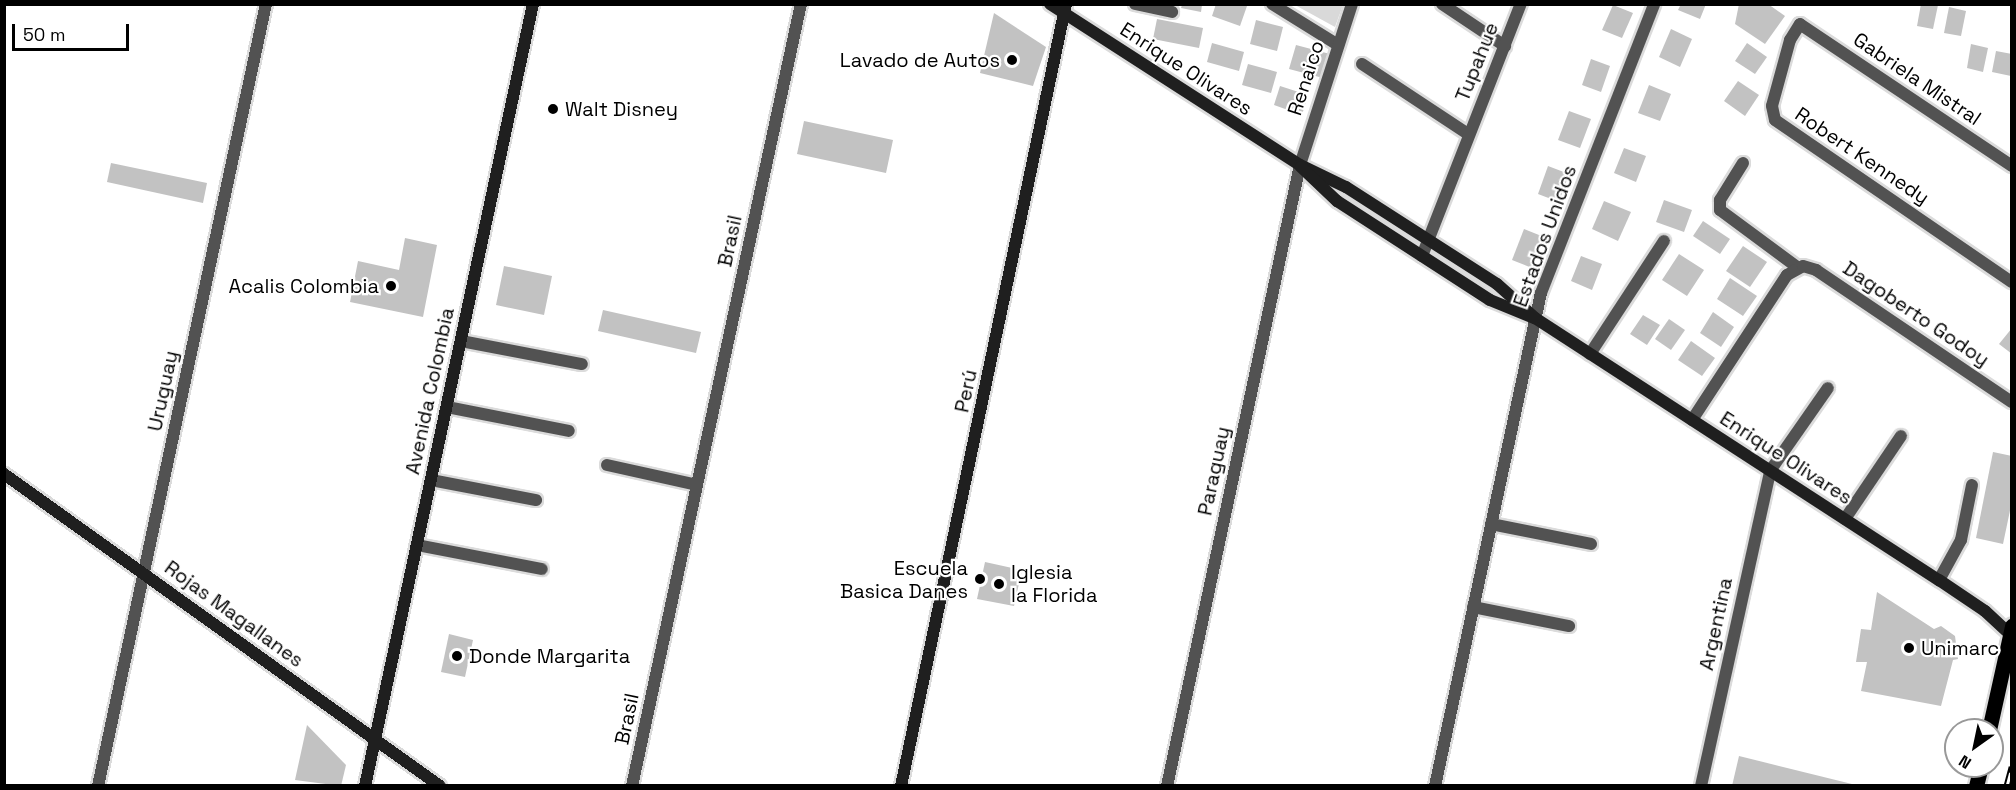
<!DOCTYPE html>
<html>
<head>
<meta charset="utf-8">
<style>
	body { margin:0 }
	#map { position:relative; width:2016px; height:790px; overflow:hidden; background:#fff; font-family:"Space Grotesk",sans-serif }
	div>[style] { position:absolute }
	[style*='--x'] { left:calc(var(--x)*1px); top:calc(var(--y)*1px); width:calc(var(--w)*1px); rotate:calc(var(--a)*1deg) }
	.green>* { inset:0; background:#d9d9d9 }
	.building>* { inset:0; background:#c2c2c2 }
	.roads { filter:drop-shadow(2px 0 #dbdbdb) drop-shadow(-2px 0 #dbdbdb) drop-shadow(0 2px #dbdbdb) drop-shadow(0 -2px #dbdbdb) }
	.street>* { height:12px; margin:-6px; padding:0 6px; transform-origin:6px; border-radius:6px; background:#525252 }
	.secondary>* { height:12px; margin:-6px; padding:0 6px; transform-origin:6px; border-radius:6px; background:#1f1f1f }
	.primary>* { height:15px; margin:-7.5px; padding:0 7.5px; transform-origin:7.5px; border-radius:7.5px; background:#000 }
	.rail>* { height:7px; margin-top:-3.5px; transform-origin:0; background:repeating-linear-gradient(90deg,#fff 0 14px,#000 0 28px); box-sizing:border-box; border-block:2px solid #000 }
	.dots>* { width:16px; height:16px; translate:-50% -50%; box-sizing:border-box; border:3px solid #fff; border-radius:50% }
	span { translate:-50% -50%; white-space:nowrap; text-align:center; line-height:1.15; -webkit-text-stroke:4.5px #fff; paint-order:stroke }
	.poi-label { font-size:20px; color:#000 }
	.right { translate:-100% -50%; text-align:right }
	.left { translate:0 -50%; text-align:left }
	.street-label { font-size:20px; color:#000 }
	.frame { position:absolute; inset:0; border:6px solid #000; pointer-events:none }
	.north { position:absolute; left:1944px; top:718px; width:60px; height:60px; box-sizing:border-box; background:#fff; border:2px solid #999; border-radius:50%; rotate:213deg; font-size:16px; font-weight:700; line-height:24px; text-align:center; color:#000 }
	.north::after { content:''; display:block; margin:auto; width:21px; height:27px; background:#000; clip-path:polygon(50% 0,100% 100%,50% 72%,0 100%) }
	.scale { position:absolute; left:12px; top:24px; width:117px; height:27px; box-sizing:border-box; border:3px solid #000; border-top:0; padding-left:8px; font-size:18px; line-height:21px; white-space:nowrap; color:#000; -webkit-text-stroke:4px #fff; paint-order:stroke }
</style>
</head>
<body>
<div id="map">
	<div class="green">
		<div style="clip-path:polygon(1295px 5px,1343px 5px,1335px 27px)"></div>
	</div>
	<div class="building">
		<div style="clip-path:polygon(1216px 4px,1247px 6px,1240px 26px,1212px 16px)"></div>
		<div style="clip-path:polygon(1681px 4px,1706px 4px,1700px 19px,1678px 10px)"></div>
		<div style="clip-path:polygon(1739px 4px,1768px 4px,1785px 16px,1765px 44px,1735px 24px)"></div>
		<div style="clip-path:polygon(1921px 4px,1938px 5px,1933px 29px,1917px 26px)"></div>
		<div style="clip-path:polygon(1182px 5px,1202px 5px,1201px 12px,1181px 8px)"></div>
		<div style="clip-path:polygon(1613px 5px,1633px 13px,1622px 38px,1602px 30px)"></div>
		<div style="clip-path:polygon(1949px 7px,1966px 11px,1961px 36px,1944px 33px)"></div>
		<div style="clip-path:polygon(994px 13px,1046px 47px,1033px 86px,980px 73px)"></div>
		<div style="clip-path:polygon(1157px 19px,1203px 28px,1199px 48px,1153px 39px)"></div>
		<div style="clip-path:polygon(1256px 20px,1283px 27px,1277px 51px,1250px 44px)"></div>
		<div style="clip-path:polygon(1671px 29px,1692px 39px,1680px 67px,1659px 57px)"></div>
		<div style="clip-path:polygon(1212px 43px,1244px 52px,1239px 71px,1207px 62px)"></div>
		<div style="clip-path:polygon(1747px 43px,1767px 57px,1755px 74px,1735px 61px)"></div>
		<div style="clip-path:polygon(1971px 44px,1988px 48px,1983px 72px,1967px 68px)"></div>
		<div style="clip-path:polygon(1296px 45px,1330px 54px,1323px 78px,1289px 69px)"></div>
		<div style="clip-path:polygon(1996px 51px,2012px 54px,2011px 76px,1992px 72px)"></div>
		<div style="clip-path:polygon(1591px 59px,1610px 66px,1601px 92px,1582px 85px)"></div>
		<div style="clip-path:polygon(1248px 64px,1277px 72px,1271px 93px,1242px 85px)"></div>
		<div style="clip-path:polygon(1738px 81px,1759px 95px,1745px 116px,1724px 101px)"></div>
		<div style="clip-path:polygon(1649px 85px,1671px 94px,1660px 121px,1638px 113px)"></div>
		<div style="clip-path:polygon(1280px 86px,1308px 95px,1302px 115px,1274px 105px)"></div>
		<div style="clip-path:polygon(1569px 111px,1591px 119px,1580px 148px,1558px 140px)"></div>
		<div style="clip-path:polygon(804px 121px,893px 140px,886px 173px,797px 154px)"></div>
		<div style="clip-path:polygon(1624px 148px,1646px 156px,1636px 182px,1614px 173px)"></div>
		<div style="clip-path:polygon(111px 163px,207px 183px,203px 203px,107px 182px)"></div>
		<div style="clip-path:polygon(1548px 166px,1569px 174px,1559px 202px,1538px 194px)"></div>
		<div style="clip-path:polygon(1664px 200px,1692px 210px,1684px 232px,1656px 222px)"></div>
		<div style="clip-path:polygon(1604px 201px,1631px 212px,1618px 241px,1592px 229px)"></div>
		<div style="clip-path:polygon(1703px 221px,1730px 239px,1720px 254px,1693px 236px)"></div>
		<div style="clip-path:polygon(1524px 229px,1544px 237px,1532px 268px,1512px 260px)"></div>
		<div style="clip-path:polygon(405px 238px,437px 245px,423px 317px,350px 302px,358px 261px,399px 270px)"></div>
		<div style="clip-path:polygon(1743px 246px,1767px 262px,1750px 287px,1726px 271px)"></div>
		<div style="clip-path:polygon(1679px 254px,1704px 270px,1687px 296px,1662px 280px)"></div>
		<div style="clip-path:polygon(1581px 256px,1602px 264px,1592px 290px,1571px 281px)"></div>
		<div style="clip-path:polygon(504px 266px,552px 276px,544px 315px,496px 305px)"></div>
		<div style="clip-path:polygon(1730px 278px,1757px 296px,1743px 316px,1717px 299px)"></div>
		<div style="clip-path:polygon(603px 310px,701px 332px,696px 353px,598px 331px)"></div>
		<div style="clip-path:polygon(1713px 312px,1734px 327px,1721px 347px,1700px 333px)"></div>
		<div style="clip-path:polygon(1643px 315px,1660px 325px,1647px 345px,1630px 334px)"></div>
		<div style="clip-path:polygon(1669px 319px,1685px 330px,1671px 350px,1655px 339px)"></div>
		<div style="clip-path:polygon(2012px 328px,2012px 354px,1999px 344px)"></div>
		<div style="clip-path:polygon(1691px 341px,1715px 358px,1702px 376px,1678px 360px)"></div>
		<div style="clip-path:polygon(1993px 452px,2012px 456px,2012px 501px,2003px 544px,1976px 538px)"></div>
		<div style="clip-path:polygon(985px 562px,1022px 570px,1014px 606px,977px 599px)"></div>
		<div style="clip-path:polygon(1877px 592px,1934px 629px,1941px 626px,1955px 636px,1958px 659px,1953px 660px,1941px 706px,1861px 691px,1867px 662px,1856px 662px,1861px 629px,1871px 630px)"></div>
		<div style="clip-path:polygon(449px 634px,473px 640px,465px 677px,441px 672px)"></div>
		<div style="clip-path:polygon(307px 725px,346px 765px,341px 786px,295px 780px)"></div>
		<div style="clip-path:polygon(1739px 756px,1856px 785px,1855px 786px,1732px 786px)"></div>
	</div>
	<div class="roads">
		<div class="street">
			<div style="--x:1135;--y:4;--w:38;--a:12"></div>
			<div style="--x:1272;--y:4;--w:78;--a:31.8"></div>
			<div style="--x:1442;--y:4;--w:76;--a:33.7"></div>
			<div style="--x:1362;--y:64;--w:127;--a:33.4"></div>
			<div style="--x:1743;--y:163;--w:44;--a:121.9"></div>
			<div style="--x:1720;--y:200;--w:10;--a:90"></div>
			<div style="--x:1720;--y:210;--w:96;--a:36.5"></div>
			<div style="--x:2012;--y:166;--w:255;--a:-146.2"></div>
			<div style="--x:1800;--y:24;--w:19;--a:122"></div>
			<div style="--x:1790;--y:40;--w:68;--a:105.3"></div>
			<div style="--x:1772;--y:106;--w:14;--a:78"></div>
			<div style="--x:1775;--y:120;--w:287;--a:34.4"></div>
			<div style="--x:1422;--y:256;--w:271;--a:-68.6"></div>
			<div style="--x:461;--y:341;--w:123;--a:10.8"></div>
			<div style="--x:1590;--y:354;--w:135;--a:-56.8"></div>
			<div style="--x:447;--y:407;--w:124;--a:11.1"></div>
			<div style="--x:1692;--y:420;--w:173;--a:-56.8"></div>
			<div style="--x:1787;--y:275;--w:18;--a:-29"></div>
			<div style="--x:1803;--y:266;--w:14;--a:17"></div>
			<div style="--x:1816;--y:270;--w:236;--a:34"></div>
			<div style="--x:607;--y:465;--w:92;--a:12.5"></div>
			<div style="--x:431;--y:480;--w:107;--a:10.8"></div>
			<div style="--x:1845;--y:519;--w:100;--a:-56"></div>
			<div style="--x:1491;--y:524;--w:102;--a:11.3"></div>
			<div style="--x:417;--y:545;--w:127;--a:10.9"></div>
			<div style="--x:1939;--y:580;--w:46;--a:-61.2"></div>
			<div style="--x:1961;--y:540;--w:56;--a:-78.7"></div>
			<div style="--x:1473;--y:607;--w:98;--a:11.2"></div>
			<div style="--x:98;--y:786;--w:800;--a:-77.88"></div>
			<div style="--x:632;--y:786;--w:800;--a:-77.81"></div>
			<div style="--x:1167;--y:786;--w:635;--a:-77.91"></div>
			<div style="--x:1300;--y:165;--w:169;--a:-72.1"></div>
			<div style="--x:1435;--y:786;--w:504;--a:-77.87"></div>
			<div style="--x:1541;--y:293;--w:310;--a:-68.6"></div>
			<div style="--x:1701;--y:786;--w:322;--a:-77.6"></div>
			<div style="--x:1770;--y:471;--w:101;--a:-55.1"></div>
		</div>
		<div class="secondary">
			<div style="--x:1050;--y:4;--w:297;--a:32.8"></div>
			<div style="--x:1300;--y:165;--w:51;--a:25.6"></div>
			<div style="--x:1346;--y:187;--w:179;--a:32.7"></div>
			<div style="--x:1497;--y:284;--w:51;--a:41.8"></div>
			<div style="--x:1535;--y:318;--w:482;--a:33"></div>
			<div style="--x:1939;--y:580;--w:55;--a:34"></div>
			<div style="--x:1985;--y:611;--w:37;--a:43"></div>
			<div style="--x:1301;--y:167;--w:50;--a:43.4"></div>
			<div style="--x:1337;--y:201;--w:182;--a:32.9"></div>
			<div style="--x:1490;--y:300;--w:48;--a:22.2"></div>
			<div style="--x:4;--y:474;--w:536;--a:35.59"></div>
			<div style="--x:365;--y:786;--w:800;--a:-77.88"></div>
			<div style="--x:901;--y:786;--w:799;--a:-78.09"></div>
		</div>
		<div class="primary">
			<div style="--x:1989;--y:730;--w:107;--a:-77.5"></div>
			<div style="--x:1976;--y:786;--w:21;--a:-76"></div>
		</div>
	</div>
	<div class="rail">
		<div style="--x:2007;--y:786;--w:20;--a:-75"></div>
	</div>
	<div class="dots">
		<div style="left:1012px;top:60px;background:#000"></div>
		<div style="left:553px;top:109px;background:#000"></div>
		<div style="left:391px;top:286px;background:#000"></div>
		<div style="left:980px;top:579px;background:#000"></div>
		<div style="left:999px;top:584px;background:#000"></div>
		<div style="left:1909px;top:648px;background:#000"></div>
		<div style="left:457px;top:656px;background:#000"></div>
	</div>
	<div class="poi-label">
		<span class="right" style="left:1000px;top:60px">Lavado de Autos</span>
		<span class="left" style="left:565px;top:109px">Walt Disney</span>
		<span class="right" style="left:379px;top:286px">Acalis Colombia</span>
		<span class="right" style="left:968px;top:580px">Escuela<br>Basica Danes</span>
		<span class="left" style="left:1011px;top:584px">Iglesia<br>la Florida</span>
		<span class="left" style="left:1921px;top:648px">Unimarc</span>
		<span class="left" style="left:469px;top:656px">Donde Margarita</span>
	</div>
	<div class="street-label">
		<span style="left:1477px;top:62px;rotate:-68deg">Tupahue</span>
		<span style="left:1186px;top:69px;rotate:33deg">Enrique Olivares</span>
		<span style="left:1306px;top:78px;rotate:-72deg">Renaico</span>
		<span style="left:1917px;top:79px;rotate:34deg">Gabriela Mistral</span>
		<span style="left:1862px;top:156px;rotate:34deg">Robert Kennedy</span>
		<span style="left:1545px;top:236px;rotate:-70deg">Estados Unidos</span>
		<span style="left:730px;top:241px;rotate:-78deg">Brasil</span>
		<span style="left:1916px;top:314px;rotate:34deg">Dagoberto Godoy</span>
		<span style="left:163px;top:391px;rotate:-78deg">Uruguay</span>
		<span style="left:430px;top:391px;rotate:-78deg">Avenida Colombia</span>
		<span style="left:966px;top:391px;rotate:-78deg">Perú</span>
		<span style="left:1786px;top:458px;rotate:33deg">Enrique Olivares</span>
		<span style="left:1214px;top:471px;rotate:-78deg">Paraguay</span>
		<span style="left:234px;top:614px;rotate:36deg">Rojas Magallanes</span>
		<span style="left:1716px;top:624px;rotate:-78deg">Argentina</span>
		<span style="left:627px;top:719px;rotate:-78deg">Brasil</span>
	</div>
	<div class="frame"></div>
	<div class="north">N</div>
	<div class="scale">50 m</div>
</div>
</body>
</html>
